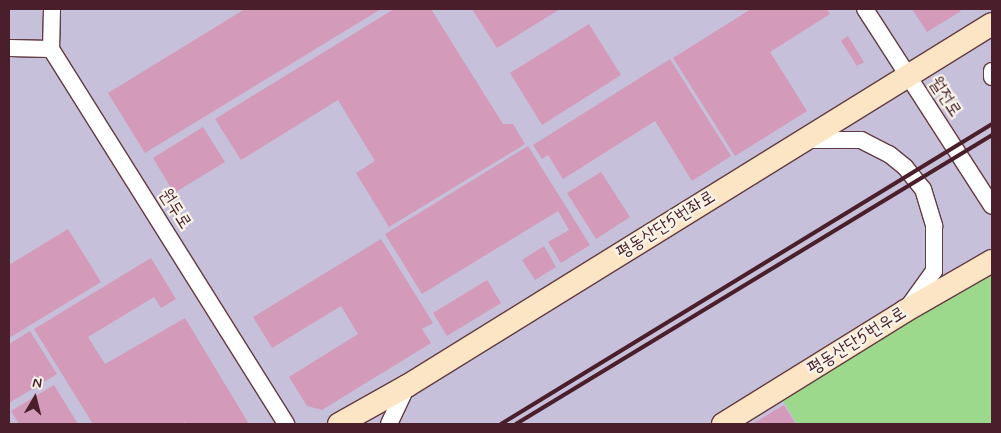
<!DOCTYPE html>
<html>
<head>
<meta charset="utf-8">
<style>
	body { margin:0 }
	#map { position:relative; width:1001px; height:433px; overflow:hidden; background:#f3dabb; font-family:Mynerve,"Poor Story",sans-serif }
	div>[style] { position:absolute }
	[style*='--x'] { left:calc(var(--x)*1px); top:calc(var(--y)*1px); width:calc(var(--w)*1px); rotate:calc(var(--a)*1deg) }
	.industrial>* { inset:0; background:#c6c0da }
	.green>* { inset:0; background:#9dd98d }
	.building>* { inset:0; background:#d49ab9 }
	.roads { filter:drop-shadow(1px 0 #633b41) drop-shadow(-1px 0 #633b41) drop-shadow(0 1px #633b41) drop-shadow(0 -1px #633b41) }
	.street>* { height:16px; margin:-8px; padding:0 8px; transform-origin:8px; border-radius:8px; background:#fff }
	.secondary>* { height:22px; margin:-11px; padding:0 11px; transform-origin:11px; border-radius:11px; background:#fce5c4 }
	.rail>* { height:4px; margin:-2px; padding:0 2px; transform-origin:2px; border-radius:2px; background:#4a1f2b }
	span { translate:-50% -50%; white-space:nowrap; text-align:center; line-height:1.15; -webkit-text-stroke:4.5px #f7f3e8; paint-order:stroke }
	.street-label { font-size:18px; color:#4a1f2b }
	.frame { position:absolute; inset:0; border:10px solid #4a1f2b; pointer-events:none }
	.north { position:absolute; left:10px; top:373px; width:50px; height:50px; -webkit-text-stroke:4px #f7f3e8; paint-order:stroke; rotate:8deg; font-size:14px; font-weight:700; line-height:20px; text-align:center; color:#4a1f2b }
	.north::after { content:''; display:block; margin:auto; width:18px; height:22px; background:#4a1f2b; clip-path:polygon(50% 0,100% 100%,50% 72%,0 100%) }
</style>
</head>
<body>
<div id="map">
	<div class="industrial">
		<div style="clip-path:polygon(9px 9px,992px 9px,992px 424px,9px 424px)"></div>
	</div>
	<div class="green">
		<div style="clip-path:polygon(992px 273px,992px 424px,797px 424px,782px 399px)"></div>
	</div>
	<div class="building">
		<div style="clip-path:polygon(245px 9px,381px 9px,145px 153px,108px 93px)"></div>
		<div style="clip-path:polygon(394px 9px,431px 9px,503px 124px,513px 124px,525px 144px,389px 227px,356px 173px,375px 161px,338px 100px,241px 160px,215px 119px)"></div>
		<div style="clip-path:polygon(472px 9px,560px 9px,497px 48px)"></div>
		<div style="clip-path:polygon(751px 9px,826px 9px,830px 14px,770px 52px,807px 111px,735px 156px,673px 58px)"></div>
		<div style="clip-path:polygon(912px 9px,959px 9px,961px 11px,927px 32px)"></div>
		<div style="clip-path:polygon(589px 24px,621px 75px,542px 125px,510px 73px)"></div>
		<div style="clip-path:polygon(848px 36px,864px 62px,857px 66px,841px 41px)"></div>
		<div style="clip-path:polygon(670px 59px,731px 156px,692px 181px,655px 121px,563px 179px,548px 155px,542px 159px,533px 145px)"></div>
		<div style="clip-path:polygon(203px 127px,225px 162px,174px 193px,153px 158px)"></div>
		<div style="clip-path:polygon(528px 146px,590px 245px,561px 263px,548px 242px,569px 230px,558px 211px,422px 294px,385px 234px)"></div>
		<div style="clip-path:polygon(601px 172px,630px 217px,596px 239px,567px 193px)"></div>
		<div style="clip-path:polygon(68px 229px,101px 282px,9px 338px,9px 265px)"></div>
		<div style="clip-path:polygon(381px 239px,433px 323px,422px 329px,431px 343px,322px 410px,307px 406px,289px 377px,358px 334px,341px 306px,272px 348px,253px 317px)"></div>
		<div style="clip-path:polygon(544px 246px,556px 267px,535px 280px,522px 260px)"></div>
		<div style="clip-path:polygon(151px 258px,176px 299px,161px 308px,154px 297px,88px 337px,105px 364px,185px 318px,249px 424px,187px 424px,185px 422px,181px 424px,93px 424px,34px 329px)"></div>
		<div style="clip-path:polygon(487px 280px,501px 303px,447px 336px,433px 313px)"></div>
		<div style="clip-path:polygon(30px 331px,57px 374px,9px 403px,9px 344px)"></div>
		<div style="clip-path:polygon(54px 385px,78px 424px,19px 424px,11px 411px)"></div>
		<div style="clip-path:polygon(784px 405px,796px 424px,752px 424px)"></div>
	</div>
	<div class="roads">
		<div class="street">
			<div style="--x:52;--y:9;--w:40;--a:91.4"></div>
			<div style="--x:51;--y:49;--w:443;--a:57.9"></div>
			<div style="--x:865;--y:9;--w:234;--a:57.2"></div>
			<div style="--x:9;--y:48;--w:42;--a:1.4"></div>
			<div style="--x:992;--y:71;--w:6;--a:90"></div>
			<div style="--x:807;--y:140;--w:54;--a:0"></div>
			<div style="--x:861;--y:140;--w:31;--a:27"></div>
			<div style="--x:889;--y:154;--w:21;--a:39"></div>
			<div style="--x:905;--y:167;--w:28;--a:51"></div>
			<div style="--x:923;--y:189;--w:39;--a:73"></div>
			<div style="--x:934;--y:226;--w:45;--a:90"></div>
			<div style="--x:934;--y:271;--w:44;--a:125.8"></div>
			<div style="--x:389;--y:424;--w:42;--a:-64.7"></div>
		</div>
		<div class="secondary">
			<div style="--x:339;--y:424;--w:78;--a:-29.2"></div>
			<div style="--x:407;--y:386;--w:688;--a:-31.75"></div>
			<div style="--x:723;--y:424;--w:214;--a:-31.8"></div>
			<div style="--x:905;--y:311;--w:100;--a:-29.9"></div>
		</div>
	</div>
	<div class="rail">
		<div style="--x:501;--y:424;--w:575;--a:-31.42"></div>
		<div style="--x:516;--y:424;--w:557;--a:-31.26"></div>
	</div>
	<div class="street-label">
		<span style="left:945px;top:97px;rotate:57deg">월전로</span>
		<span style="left:175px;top:209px;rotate:58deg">원두로</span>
		<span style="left:666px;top:225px;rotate:-32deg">평동산단5번좌로</span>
		<span style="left:857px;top:341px;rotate:-32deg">평동산단5번우로</span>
	</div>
	<div class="frame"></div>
	<div class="north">N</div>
</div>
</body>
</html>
